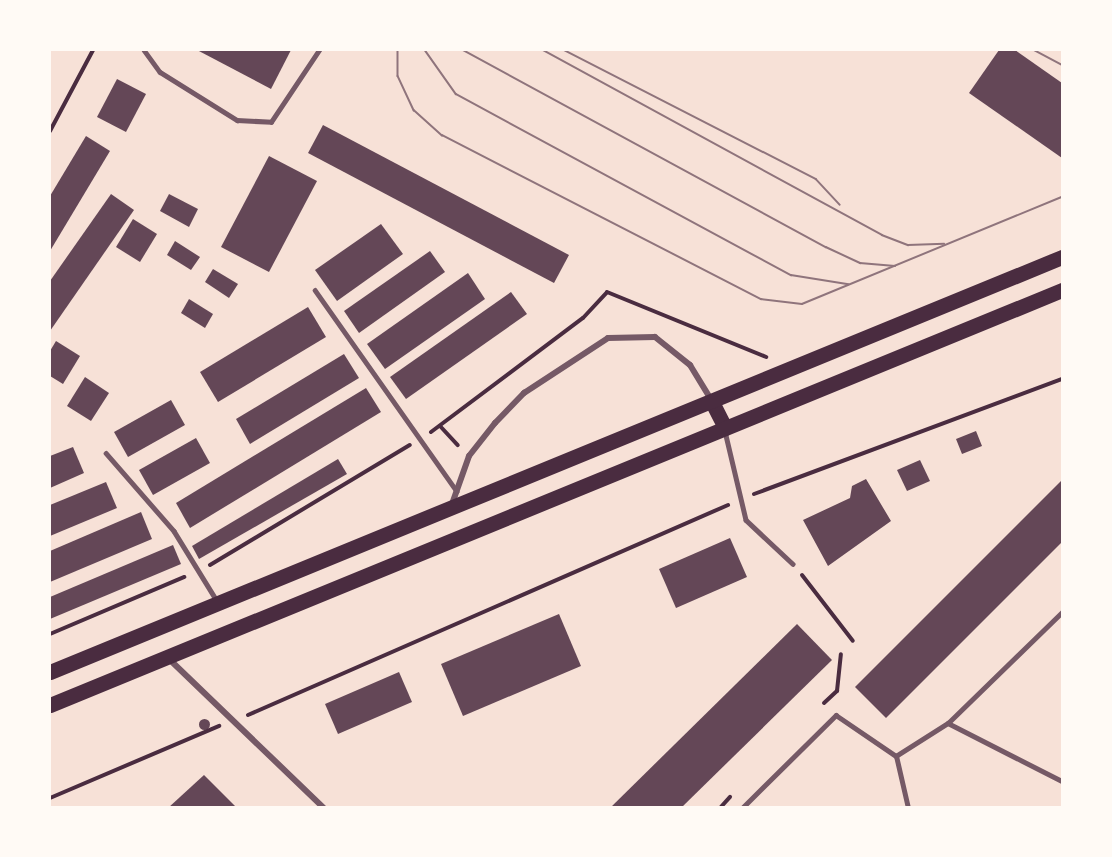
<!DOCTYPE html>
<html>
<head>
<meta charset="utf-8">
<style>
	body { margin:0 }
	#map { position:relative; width:1112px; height:857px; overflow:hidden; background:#f7e1d7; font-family:"Exo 2",sans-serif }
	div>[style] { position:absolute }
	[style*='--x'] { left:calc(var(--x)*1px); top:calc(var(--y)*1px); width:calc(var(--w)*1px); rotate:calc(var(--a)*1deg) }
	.building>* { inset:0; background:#644757 }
	.round { border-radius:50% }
	.path>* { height:4px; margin:-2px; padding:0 2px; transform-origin:2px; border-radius:2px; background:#4a2c40 }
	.service>* { height:4.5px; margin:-2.25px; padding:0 2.25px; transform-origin:2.25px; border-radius:2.25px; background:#755966 }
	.minor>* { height:6px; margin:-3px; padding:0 3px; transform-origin:3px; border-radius:3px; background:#755966 }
	.primary>* { height:15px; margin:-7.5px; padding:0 7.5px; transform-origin:7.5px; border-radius:7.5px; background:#4a2c40 }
	.tram>* { height:1.5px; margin:-0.75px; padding:0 0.75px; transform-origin:0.75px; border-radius:0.75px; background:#8f747c }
	span { translate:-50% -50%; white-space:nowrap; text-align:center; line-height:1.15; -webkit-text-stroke:4.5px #fffaf5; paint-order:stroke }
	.frame { position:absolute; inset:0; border:51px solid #fffaf5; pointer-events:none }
</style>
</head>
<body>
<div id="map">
	<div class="building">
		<div style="clip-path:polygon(197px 50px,291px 50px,271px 89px)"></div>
		<div style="clip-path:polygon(999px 50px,1015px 50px,1062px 83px,1062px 158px,969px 93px)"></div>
		<div style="clip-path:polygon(117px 79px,146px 94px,126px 132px,97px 117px)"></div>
		<div style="clip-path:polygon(323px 125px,569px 255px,554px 283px,308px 153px)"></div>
		<div style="clip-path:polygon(86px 136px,110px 151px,50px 251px,50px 196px)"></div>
		<div style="clip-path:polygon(269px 156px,317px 181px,269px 272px,221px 247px)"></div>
		<div style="clip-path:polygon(111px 194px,134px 210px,50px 331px,50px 281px)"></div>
		<div style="clip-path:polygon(169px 194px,198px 209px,189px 227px,160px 211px)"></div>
		<div style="clip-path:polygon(133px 219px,157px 234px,140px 262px,116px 247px)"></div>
		<div style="clip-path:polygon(381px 224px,403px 254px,337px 301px,315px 270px)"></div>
		<div style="clip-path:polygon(175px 241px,200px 257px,191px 270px,167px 255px)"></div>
		<div style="clip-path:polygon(430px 251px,445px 272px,359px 333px,344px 311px)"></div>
		<div style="clip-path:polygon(213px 269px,238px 284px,229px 298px,205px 282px)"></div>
		<div style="clip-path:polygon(468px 273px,485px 299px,385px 369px,367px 344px)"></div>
		<div style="clip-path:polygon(511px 292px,527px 314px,406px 399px,390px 377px)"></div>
		<div style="clip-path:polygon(189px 299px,213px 314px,205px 328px,181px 313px)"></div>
		<div style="clip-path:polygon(308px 307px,326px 337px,218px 402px,200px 372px)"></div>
		<div style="clip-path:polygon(56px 341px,80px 356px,63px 384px,50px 376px,50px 351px)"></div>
		<div style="clip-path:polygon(344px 354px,359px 378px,250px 444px,236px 419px)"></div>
		<div style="clip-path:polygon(85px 377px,109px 393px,91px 421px,67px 406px)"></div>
		<div style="clip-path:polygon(366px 388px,381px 412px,190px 528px,176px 503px)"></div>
		<div style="clip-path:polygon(171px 400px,185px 425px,128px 457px,114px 432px)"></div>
		<div style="clip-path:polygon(976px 431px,982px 446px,962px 454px,956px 439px)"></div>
		<div style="clip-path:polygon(196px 438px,210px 463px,153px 495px,139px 470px)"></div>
		<div style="clip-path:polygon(73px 447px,84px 473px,50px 488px,50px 456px)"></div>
		<div style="clip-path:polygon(338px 459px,347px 474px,199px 559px,192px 546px)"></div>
		<div style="clip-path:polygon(920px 460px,930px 481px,907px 491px,897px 470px)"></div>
		<div style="clip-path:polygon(866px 479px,891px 521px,828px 566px,803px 520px,850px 498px,852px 486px)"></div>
		<div style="clip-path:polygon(1062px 480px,1062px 542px,886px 718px,855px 687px)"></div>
		<div style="clip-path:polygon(106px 482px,117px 508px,50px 536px,50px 505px)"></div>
		<div style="clip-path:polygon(141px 512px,152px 539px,50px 582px,50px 551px)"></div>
		<div style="clip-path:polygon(730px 538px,747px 577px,676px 608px,659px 569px)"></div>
		<div style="clip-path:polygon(173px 545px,181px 564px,50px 619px,50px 597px)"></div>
		<div style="clip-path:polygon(559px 614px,581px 666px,463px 716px,441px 664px)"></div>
		<div style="clip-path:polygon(797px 624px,832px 660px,681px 808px,610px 808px)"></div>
		<div style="clip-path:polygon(399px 672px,412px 702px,338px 734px,325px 704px)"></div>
		<div class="round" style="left:198.5px;top:718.5px;width:11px;height:11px"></div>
		<div style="clip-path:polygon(204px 775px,237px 808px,168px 808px)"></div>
	</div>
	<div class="path">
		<div style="--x:50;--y:131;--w:92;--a:-62"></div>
		<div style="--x:440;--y:426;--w:26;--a:47"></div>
		<div style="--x:431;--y:432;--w:190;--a:-36.9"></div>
		<div style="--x:583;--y:318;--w:35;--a:-47"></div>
		<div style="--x:607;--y:292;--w:172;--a:22.2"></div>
		<div style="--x:754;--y:494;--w:329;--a:-20.5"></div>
		<div style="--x:210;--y:565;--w:233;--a:-31"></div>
		<div style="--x:802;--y:575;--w:83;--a:52.3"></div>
		<div style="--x:50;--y:634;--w:146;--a:-23"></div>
		<div style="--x:824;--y:703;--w:18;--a:-43"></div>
		<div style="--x:837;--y:691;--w:37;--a:-84"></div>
		<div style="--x:248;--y:715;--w:524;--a:-23.63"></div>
		<div style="--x:50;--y:798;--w:184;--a:-23.1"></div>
		<div style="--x:720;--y:808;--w:15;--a:-48"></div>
	</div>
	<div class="service">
		<div style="--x:144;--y:50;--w:27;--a:54"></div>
		<div style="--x:160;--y:72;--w:91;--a:31.9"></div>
		<div style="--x:237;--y:120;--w:34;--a:3"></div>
		<div style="--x:271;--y:122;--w:87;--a:-56.3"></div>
		<div style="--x:315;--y:290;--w:246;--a:54.8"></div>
		<div style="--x:725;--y:431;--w:91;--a:76.7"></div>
		<div style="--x:746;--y:520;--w:64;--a:43.1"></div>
		<div style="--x:106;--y:453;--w:103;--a:48.9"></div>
		<div style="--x:174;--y:531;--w:82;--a:58.4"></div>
		<div style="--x:948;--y:723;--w:128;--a:27"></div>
		<div style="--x:742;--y:808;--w:132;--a:-44.7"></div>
		<div style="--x:836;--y:715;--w:73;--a:34.3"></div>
		<div style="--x:908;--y:808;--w:53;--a:-103"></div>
		<div style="--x:896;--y:756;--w:62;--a:-32.4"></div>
		<div style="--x:948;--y:723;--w:159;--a:-44.2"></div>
	</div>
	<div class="minor">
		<div style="--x:452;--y:504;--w:51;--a:-70.5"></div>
		<div style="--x:469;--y:456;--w:42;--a:-51.8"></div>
		<div style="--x:495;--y:423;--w:42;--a:-46"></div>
		<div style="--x:524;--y:393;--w:100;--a:-33.2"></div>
		<div style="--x:608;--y:338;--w:47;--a:-1.2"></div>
		<div style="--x:655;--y:337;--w:45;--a:38.7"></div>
		<div style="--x:690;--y:365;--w:42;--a:58.6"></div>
		<div style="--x:169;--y:659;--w:215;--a:43.9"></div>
	</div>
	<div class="primary">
		<div style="--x:712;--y:402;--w:29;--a:63"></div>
		<div style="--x:50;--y:672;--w:1094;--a:-22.3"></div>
		<div style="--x:50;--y:705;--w:1094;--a:-22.3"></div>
	</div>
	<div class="tram">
		<div style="--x:398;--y:50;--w:26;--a:90"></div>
		<div style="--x:398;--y:76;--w:38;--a:65"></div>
		<div style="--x:414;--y:110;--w:38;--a:42"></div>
		<div style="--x:442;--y:135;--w:359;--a:27.2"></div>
		<div style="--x:761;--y:299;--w:41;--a:7"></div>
		<div style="--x:802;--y:304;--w:281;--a:-22.4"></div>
		<div style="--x:425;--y:50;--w:54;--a:54.8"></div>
		<div style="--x:456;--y:94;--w:381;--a:28.4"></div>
		<div style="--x:791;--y:275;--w:58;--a:9"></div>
		<div style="--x:463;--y:50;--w:413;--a:28.5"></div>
		<div style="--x:826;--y:247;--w:38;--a:25"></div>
		<div style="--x:860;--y:263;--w:35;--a:5"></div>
		<div style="--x:543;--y:50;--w:386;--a:28.6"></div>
		<div style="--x:882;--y:235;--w:28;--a:21"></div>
		<div style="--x:908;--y:245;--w:36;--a:-2"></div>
		<div style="--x:564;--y:50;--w:283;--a:27.1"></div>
		<div style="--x:816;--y:179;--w:35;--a:47"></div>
		<div style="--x:1034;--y:50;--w:32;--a:28"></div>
	</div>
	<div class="frame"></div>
</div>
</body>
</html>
